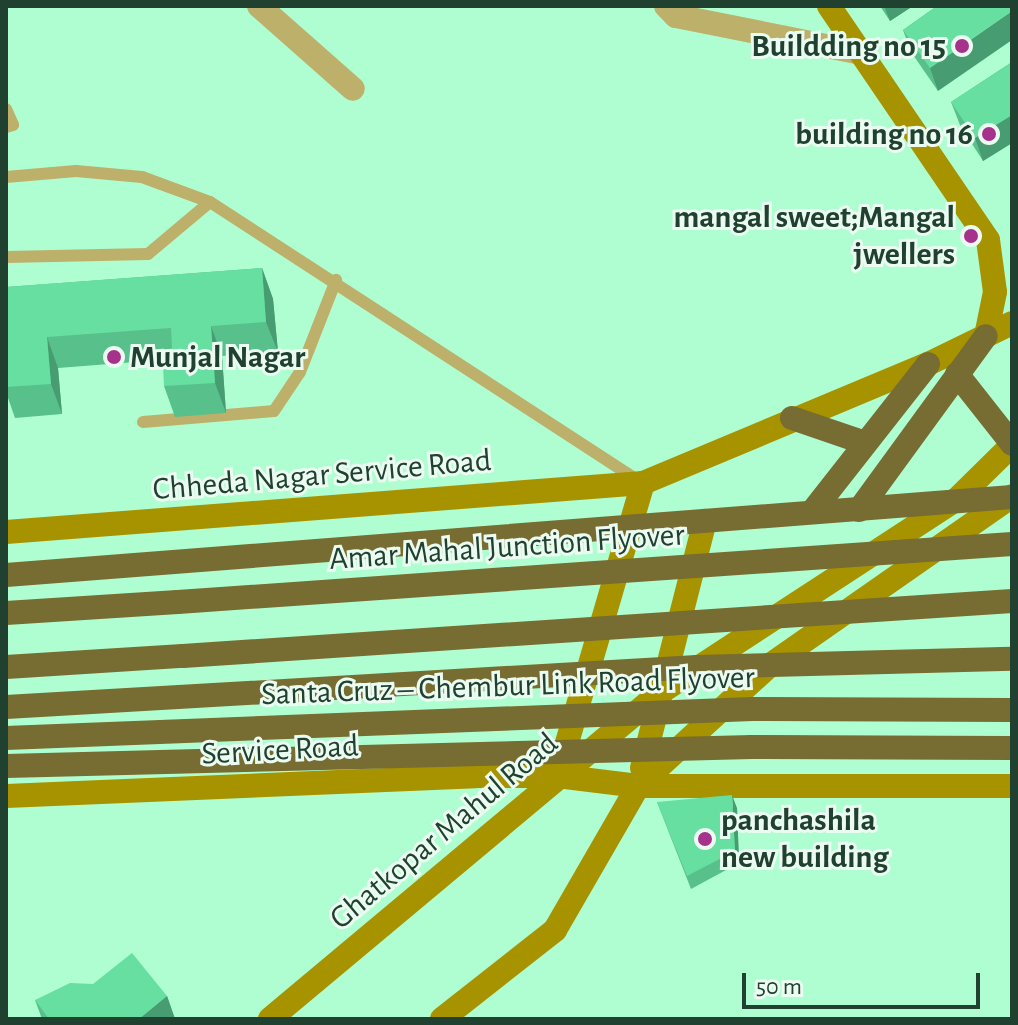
<!DOCTYPE html>
<html>
<head>
<meta charset="utf-8">
<style>
	body { margin:0 }
	#map { position:relative; width:1018px; height:1025px; overflow:hidden; background:#affed1; font-family:"Alegreya Sans",sans-serif }
	div>[style] { position:absolute }
	[style*='--x'] { left:calc(var(--x)*1px); top:calc(var(--y)*1px); width:calc(var(--w)*1px); rotate:calc(var(--a)*1deg) }
	.lane>* { height:12px; margin:-6px; padding:0 6px; transform-origin:6px; border-radius:6px; background:#bdb06b }
	.street>* { height:24px; margin:-12px; padding:0 12px; transform-origin:12px; border-radius:12px; background:#bdb06b }
	.secondary>* { height:24px; margin:-12px; padding:0 12px; transform-origin:12px; border-radius:12px; background:#a79200 }
	.highway>* { height:24px; margin:-12px; padding:0 12px; transform-origin:12px; border-radius:12px; background:#776c31 }
	.highway-bridge>* { height:24px; margin:-12px; padding:0 12px; transform-origin:12px; border-radius:12px; background:#776c31 }
	.wall>* { inset:0; background:#58c08a }
	.shaded-wall>* { inset:0; background:#479c71 }
	.building>* { inset:0; background:#66dfa1 }
	.dots>* { width:22px; height:22px; translate:-50% -50%; box-sizing:border-box; border:4px solid #ecfbf2; border-radius:50% }
	span { translate:-50% -50%; white-space:nowrap; text-align:center; line-height:1.15; -webkit-text-stroke:6px #ecfbf2; paint-order:stroke }
	.poi-label { font-size:32px; color:#20412f; font-weight:700 }
	.right { translate:-100% -50%; text-align:right }
	.left { translate:0 -50%; text-align:left }
	.street-label { font-size:32px; color:#20412f }
	.frame { position:absolute; inset:0; border:8px solid #20412f; pointer-events:none }
	.scale { position:absolute; left:742px; top:973px; width:238px; height:36px; box-sizing:border-box; border:4px solid #20412f; border-top:0; padding-left:10px; font-size:24px; line-height:28px; white-space:nowrap; color:#20412f; -webkit-text-stroke:6px #ecfbf2; paint-order:stroke }
</style>
</head>
<body>
<div id="map">
	<div class="lane">
		<div style="--x:6;--y:109;--w:17;--a:66"></div>
		<div style="--x:13;--y:125;--w:7;--a:164"></div>
		<div style="--x:6;--y:177;--w:70;--a:-4.9"></div>
		<div style="--x:76;--y:171;--w:66;--a:5.2"></div>
		<div style="--x:142;--y:177;--w:72;--a:20.2"></div>
		<div style="--x:210;--y:202;--w:512;--a:33.04"></div>
		<div style="--x:6;--y:257;--w:142;--a:-1.2"></div>
		<div style="--x:148;--y:254;--w:81;--a:-40"></div>
		<div style="--x:143;--y:422;--w:131;--a:-4.8"></div>
		<div style="--x:274;--y:411;--w:47;--a:-56.3"></div>
		<div style="--x:300;--y:372;--w:99;--a:-68.6"></div>
	</div>
	<div class="street">
		<div style="--x:259;--y:6;--w:125;--a:41.4"></div>
		<div style="--x:666;--y:6;--w:14;--a:45"></div>
		<div style="--x:676;--y:16;--w:189;--a:11.3"></div>
	</div>
	<div class="secondary">
		<div style="--x:829;--y:6;--w:283;--a:55.8"></div>
		<div style="--x:988;--y:240;--w:52;--a:82.3"></div>
		<div style="--x:995;--y:292;--w:45;--a:101.6"></div>
		<div style="--x:6;--y:532;--w:639;--a:-4.4"></div>
		<div style="--x:643;--y:483;--w:309;--a:-22.7"></div>
		<div style="--x:928;--y:364;--w:93;--a:-26"></div>
		<div style="--x:642;--y:768;--w:255;--a:-75.7"></div>
		<div style="--x:559;--y:770;--w:299;--a:-73.7"></div>
		<div style="--x:6;--y:796;--w:470;--a:-2.4"></div>
		<div style="--x:476;--y:776;--w:81;--a:0"></div>
		<div style="--x:557;--y:776;--w:82;--a:7"></div>
		<div style="--x:638;--y:786;--w:374;--a:0"></div>
		<div style="--x:270;--y:1019;--w:510;--a:-39.91"></div>
		<div style="--x:661;--y:692;--w:353;--a:-33.1"></div>
		<div style="--x:957;--y:499;--w:77;--a:-44.5"></div>
		<div style="--x:442;--y:1019;--w:144;--a:-38.2"></div>
		<div style="--x:555;--y:930;--w:166;--a:-60"></div>
		<div style="--x:638;--y:786;--w:179;--a:-42.5"></div>
		<div style="--x:770;--y:665;--w:295;--a:-34.9"></div>
	</div>
	<div class="highway">
		<div style="--x:957;--y:374;--w:89;--a:51.8"></div>
		<div style="--x:792;--y:418;--w:77;--a:18.9"></div>
		<div style="--x:859;--y:510;--w:215;--a:-53.9"></div>
		<div style="--x:812;--y:512;--w:188;--a:-51.9"></div>
		<div style="--x:6;--y:575;--w:1009;--a:-4.43"></div>
		<div style="--x:6;--y:613;--w:172;--a:-3.7"></div>
		<div style="--x:6;--y:667;--w:177;--a:-3.6"></div>
		<div style="--x:6;--y:707;--w:692;--a:-3.31"></div>
		<div style="--x:697;--y:667;--w:315;--a:-1.5"></div>
	</div>
	<div class="highway-bridge">
		<div style="--x:178;--y:602;--w:836;--a:-3.98"></div>
		<div style="--x:183;--y:656;--w:831;--a:-3.8"></div>
		<div style="--x:6;--y:738;--w:747;--a:-2.23"></div>
		<div style="--x:752;--y:709;--w:260;--a:0.2"></div>
		<div style="--x:6;--y:766;--w:746;--a:-1.46"></div>
		<div style="--x:752;--y:747;--w:260;--a:0.2"></div>
	</div>
	<div class="wall">
		<div style="clip-path:polygon(880px 6px,913px 6px,890px 21px)"></div>
		<div style="clip-path:polygon(937px 6px,938px 91px,911px 52px,903px 30px)"></div>
		<div style="clip-path:polygon(1012px 62px,1012px 143px,983px 161px,960px 125px,951px 102px)"></div>
		<div style="clip-path:polygon(262px 268px,273px 299px,278px 352px,222px 356px,226px 413px,175px 417px,164px 386px,173px 365px,173px 359px,58px 368px,62px 414px,15px 418px,6px 392px,6px 287px)"></div>
		<div style="clip-path:polygon(657px 802px,737px 808px,739px 863px,691px 889px)"></div>
		<div style="clip-path:polygon(167px 996px,175px 1019px,42px 1019px,35px 1000px)"></div>
	</div>
	<div class="shaded-wall">
		<div style="clip-path:polygon(884px 6px,913px 6px,890px 21px)"></div>
		<div style="clip-path:polygon(1012px 11px,1012px 40px,938px 91px,930px 68px)"></div>
		<div style="clip-path:polygon(1012px 115px,1012px 143px,983px 161px,975px 138px)"></div>
		<div style="clip-path:polygon(262px 268px,273px 299px,278px 352px,266px 322px)"></div>
		<div style="clip-path:polygon(211px 326px,222px 356px,226px 413px,215px 383px)"></div>
		<div style="clip-path:polygon(47px 337px,58px 368px,62px 414px,51px 384px)"></div>
		<div style="clip-path:polygon(732px 795px,737px 808px,739px 863px,735px 851px)"></div>
		<div style="clip-path:polygon(167px 996px,175px 1019px,139px 1019px)"></div>
	</div>
	<div class="building">
		<div style="clip-path:polygon(937px 6px,1009px 6px,1012px 11px,930px 68px,903px 30px)"></div>
		<div style="clip-path:polygon(1012px 62px,1012px 115px,975px 138px,951px 102px)"></div>
		<div style="clip-path:polygon(262px 268px,266px 322px,211px 326px,215px 383px,164px 386px,163px 366px,173px 365px,171px 328px,47px 337px,51px 384px,6px 387px,6px 287px)"></div>
		<div style="clip-path:polygon(732px 795px,735px 851px,687px 876px,657px 802px)"></div>
		<div style="clip-path:polygon(132px 953px,167px 996px,139px 1019px,49px 1019px,35px 1000px,70px 983px,93px 984px)"></div>
	</div>
	<div class="dots">
		<div style="left:962px;top:46px;background:#a7328c"></div>
		<div style="left:989px;top:134px;background:#a7328c"></div>
		<div style="left:971px;top:236px;background:#a7328c"></div>
		<div style="left:114px;top:357px;background:#a7328c"></div>
		<div style="left:705px;top:839px;background:#a7328c"></div>
	</div>
	<div class="poi-label">
		<span class="right" style="left:946px;top:46px">Buildding no 15</span>
		<span class="right" style="left:973px;top:134px">building no 16</span>
		<span class="right" style="left:955px;top:236px">mangal sweet;Mangal<br>jwellers</span>
		<span class="left" style="left:130px;top:357px">Munjal Nagar</span>
		<span class="left" style="left:721px;top:839px">panchashila<br>new building</span>
	</div>
	<div class="street-label">
		<span style="left:322px;top:475px;rotate:-5deg">Chheda Nagar Service Road</span>
		<span style="left:507px;top:547px;rotate:-4deg">Amar Mahal Junction Flyover</span>
		<span style="left:508px;top:686px;rotate:-2deg">Santa Cruz – Chembur Link Road Flyover</span>
		<span style="left:280px;top:750px;rotate:-3deg">Service Road</span>
		<span style="left:444px;top:831px;rotate:-40deg">Ghatkopar Mahul Road</span>
	</div>
	<div class="frame"></div>
	<div class="scale">50 m</div>
</div>
</body>
</html>
